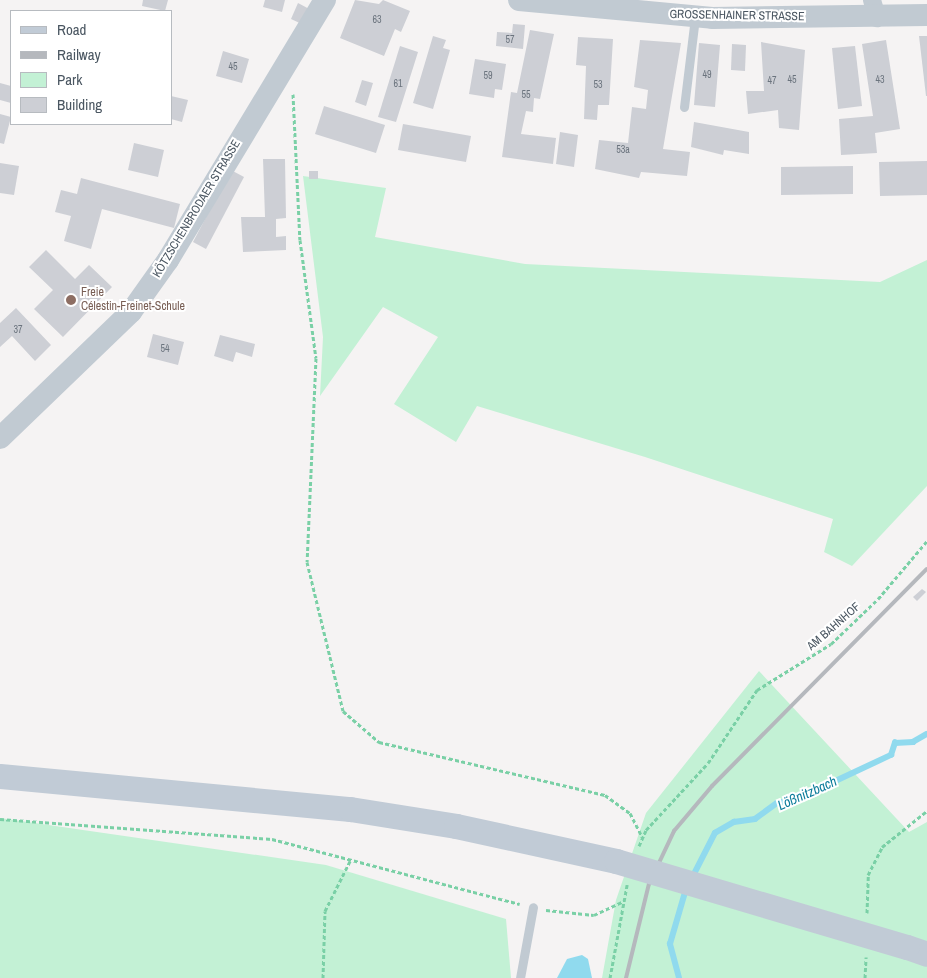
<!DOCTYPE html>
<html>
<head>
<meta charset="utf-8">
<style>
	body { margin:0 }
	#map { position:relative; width:927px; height:978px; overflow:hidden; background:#f5f3f3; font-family:"Archivo Narrow",sans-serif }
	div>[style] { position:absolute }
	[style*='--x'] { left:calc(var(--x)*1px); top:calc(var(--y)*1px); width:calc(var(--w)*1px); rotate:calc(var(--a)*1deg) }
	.green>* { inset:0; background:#c3f1d5 }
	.water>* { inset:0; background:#90daee }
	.stream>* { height:5.5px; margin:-2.75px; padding:0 2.75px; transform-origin:2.75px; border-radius:2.75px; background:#90daee }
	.building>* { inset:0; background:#cdcfd5 }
	.path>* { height:3px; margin-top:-1.5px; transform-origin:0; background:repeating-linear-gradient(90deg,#7ad0a6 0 4px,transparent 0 6.5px) }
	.service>* { height:9px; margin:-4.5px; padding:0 4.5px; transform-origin:4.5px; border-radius:4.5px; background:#c1cad2 }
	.minor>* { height:18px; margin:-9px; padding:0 9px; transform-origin:9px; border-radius:9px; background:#c1cad2 }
	.tertiary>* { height:22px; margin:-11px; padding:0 11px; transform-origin:11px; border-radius:11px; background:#c1cad2 }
	.secondary>* { height:25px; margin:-12.5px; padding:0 12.5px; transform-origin:12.5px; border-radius:12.5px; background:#c1cbd6 }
	.rail>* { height:4px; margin:-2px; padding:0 2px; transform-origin:2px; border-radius:2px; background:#b5b8bd }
	.secondary-bridge>* { height:25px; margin:-12.5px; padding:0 12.5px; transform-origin:12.5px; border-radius:12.5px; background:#c1cbd6 }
	.dots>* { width:14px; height:14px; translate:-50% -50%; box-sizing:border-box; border:2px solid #fff; border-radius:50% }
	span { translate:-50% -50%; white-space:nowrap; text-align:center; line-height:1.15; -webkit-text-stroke:4px #fff; paint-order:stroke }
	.number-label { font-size:10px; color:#6b747e }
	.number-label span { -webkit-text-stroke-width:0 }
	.street-label { font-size:12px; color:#4a5661 }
	.education-label { font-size:12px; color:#785e54 }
	.left { translate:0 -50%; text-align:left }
	.water-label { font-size:14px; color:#0c7c9b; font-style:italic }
	.legend { position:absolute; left:10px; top:10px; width:162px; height:115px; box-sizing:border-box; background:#fff; border:1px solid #b7bbc0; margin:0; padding:6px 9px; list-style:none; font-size:15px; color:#4a5661 }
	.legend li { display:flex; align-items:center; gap:10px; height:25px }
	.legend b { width:25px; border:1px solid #b7bbc0 }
</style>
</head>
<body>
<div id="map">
	<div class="green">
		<div style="clip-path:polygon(303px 176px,386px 188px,375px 237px,525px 264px,880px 282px,927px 260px,927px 486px,852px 566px,824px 552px,833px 519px,645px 457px,477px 406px,456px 442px,394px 404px,438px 337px,383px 307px,320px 396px,323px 337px)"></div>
		<div style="clip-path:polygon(759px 671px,909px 832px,927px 822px,927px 978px,602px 978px,616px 900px,646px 813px)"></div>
		<div style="clip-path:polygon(0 818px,326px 865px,506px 919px,511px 978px,0 978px)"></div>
	</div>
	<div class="water">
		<div style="clip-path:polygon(582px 955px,588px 959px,592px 978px,557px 978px,567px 959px)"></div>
	</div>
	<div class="stream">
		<div style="--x:693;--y:876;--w:48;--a:-62.9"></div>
		<div style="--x:715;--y:833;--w:22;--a:-30"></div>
		<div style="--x:734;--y:822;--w:21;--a:-8"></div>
		<div style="--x:755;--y:819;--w:27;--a:-36"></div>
		<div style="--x:777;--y:803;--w:20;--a:-11"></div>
		<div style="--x:797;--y:799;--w:104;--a:-25.1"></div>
		<div style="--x:891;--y:755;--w:13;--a:-72"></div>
		<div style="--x:895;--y:743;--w:18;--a:-3"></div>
		<div style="--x:913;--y:742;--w:16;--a:-30"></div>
		<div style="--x:679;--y:978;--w:35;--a:-105"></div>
		<div style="--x:670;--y:944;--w:57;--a:-73.8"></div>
	</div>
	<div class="building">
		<div style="clip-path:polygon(143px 0,168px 0,165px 11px,142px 6px)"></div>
		<div style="clip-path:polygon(265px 0,285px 0,282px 12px,263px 7px)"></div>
		<div style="clip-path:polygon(355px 0,379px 4px,383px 0,410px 11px,401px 32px,395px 29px,384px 56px,340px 38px)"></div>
		<div style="clip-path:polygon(298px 3px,313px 11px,306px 26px,291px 19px)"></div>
		<div style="clip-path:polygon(513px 24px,525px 25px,523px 49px,496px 46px,497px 32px,512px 33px)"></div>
		<div style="clip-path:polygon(530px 30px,554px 34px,540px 99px,534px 98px,533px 112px,526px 111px,521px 134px,556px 138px,553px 164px,502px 157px,511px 92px,517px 93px)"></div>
		<div style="clip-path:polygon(433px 36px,446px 40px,443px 48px,450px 50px,433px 109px,413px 103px)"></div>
		<div style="clip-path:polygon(919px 36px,927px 36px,927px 96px,926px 96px)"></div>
		<div style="clip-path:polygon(578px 37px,613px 39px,609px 105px,598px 105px,597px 120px,584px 119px,586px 66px,576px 65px)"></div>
		<div style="clip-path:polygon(640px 40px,681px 43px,663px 149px,690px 152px,687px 176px,641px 172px,639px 178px,595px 169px,599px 140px,628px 143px,632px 107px,646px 109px,648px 90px,634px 87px)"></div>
		<div style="clip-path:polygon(886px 40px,900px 129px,875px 133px,877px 153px,841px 155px,839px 119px,873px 116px,862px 44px)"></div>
		<div style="clip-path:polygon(761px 42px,805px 50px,799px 130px,779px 128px,778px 110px,748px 114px,746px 91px,764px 91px)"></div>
		<div style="clip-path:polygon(699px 43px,720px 45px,715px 107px,694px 105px)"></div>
		<div style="clip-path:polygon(732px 44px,746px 45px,745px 71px,731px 70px)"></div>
		<div style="clip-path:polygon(400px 46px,418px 52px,396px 122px,378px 117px)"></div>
		<div style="clip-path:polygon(855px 46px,862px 106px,838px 109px,832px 48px)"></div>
		<div style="clip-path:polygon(223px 51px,249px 59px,242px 83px,216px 76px)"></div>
		<div style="clip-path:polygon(475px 59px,506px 64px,502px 90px,495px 89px,494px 98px,469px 94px)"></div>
		<div style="clip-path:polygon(362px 80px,373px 83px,366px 106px,355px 102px)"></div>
		<div style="clip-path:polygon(0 83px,11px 86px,11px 103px,0 100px)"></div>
		<div style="clip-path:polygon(171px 96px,188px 100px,182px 122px,171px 119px)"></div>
		<div style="clip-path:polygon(324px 106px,385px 125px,376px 153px,315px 134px)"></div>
		<div style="clip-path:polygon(0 114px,11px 117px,4px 144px,0 143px)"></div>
		<div style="clip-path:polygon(694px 122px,749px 132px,749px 154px,724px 150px,723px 155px,691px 147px)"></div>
		<div style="clip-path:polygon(403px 124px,471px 136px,466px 162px,398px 150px)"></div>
		<div style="clip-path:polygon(560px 132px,578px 135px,574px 167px,556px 164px)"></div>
		<div style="clip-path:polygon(134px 143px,164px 150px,158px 177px,128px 170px)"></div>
		<div style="clip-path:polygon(263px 159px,285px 159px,286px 218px,276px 219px,276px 237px,286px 236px,286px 250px,243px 252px,241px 217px,265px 217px)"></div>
		<div style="clip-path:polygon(927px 161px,927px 195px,880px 196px,879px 162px)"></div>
		<div style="clip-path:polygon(0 163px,19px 166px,14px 195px,0 193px)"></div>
		<div style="clip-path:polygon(853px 166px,853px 194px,781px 195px,781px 167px)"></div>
		<div style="clip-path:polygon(231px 170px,244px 177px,206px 249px,193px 242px)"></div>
		<div style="clip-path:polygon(309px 171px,318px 171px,318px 179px,309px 179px)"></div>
		<div style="clip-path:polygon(81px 178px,180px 204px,174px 228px,102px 209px,91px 249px,64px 241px,71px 216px,55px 212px,61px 190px,77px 194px)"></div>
		<div style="clip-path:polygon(46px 250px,75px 279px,89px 265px,112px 287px,63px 337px,34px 309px,53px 290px,29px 267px)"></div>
		<div style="clip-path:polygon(16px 308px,51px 345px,35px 361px,12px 336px,0 347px,0 323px)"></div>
		<div style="clip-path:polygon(153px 334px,184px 342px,178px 365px,147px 357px)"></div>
		<div style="clip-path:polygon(220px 335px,255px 344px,252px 357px,236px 352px,233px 362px,214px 356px)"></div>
		<div style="clip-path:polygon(922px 589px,926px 592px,917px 601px,913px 597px)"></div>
	</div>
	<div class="path">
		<div style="--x:293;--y:94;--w:146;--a:87.3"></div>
		<div style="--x:300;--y:240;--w:119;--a:82.3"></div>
		<div style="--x:316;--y:358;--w:204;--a:92.5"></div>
		<div style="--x:307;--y:562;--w:153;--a:76.4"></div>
		<div style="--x:343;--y:711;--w:48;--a:40.7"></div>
		<div style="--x:379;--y:742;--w:232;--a:13.2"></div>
		<div style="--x:605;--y:795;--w:31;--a:36"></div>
		<div style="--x:630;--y:813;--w:27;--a:63"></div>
		<div style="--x:0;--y:819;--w:273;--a:4.2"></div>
		<div style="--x:272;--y:839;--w:256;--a:14.7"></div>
		<div style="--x:639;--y:846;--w:17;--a:-66"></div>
		<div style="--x:646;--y:830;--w:91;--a:-47.2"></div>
		<div style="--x:708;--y:763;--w:88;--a:-56.1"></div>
		<div style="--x:757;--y:690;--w:87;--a:-31.9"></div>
		<div style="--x:831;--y:644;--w:65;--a:-43.8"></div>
		<div style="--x:878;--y:599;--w:76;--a:-49.8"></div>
		<div style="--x:546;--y:910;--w:48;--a:5.9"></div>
		<div style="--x:594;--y:915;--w:31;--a:-25"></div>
		<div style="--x:867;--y:913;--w:38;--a:-88"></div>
		<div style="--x:868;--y:875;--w:31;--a:-63"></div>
		<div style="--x:882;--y:847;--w:58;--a:-38.7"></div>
		<div style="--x:323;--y:978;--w:67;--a:-88.3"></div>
		<div style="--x:325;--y:911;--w:56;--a:-63.4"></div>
		<div style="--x:610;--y:978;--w:95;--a:-79.6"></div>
		<div style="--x:865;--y:978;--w:21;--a:-87"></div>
	</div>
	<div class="service">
		<div style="--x:684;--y:107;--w:90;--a:-83"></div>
		<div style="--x:520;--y:978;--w:72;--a:-79.6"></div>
	</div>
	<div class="minor">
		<div style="--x:872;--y:0;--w:19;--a:74"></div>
	</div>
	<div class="tertiary">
		<div style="--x:519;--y:0;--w:194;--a:5.3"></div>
		<div style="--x:712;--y:18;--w:215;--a:-0.8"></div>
		<div style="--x:0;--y:438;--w:182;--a:-43.9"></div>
		<div style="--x:131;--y:312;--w:64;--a:-54.6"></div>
		<div style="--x:168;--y:260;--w:304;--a:-58.9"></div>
	</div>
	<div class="secondary">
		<div style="--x:0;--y:776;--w:352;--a:5.4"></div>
		<div style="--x:350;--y:809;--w:107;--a:9.1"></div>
		<div style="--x:456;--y:826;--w:164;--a:12.3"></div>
		<div style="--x:907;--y:947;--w:21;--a:19"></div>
	</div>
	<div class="rail">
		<div style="--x:626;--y:978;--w:97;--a:-76.3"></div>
		<div style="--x:649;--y:884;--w:59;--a:-64.7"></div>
		<div style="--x:674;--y:831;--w:59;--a:-49.8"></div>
		<div style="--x:712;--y:786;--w:305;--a:-45.3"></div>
	</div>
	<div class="secondary-bridge">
		<div style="--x:616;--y:861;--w:303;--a:16.5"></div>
	</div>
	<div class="dots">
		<div style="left:71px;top:300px;background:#8d6e63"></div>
	</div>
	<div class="number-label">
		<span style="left:377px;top:20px">63</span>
		<span style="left:510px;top:40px">57</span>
		<span style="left:233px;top:67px">45</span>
		<span style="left:707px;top:75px">49</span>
		<span style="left:488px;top:76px">59</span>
		<span style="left:792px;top:80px">45</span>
		<span style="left:880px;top:80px">43</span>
		<span style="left:772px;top:81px">47</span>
		<span style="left:398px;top:84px">61</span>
		<span style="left:598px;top:85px">53</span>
		<span style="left:526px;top:95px">55</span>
		<span style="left:623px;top:150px">53a</span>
		<span style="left:18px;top:330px">37</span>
		<span style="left:165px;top:349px">54</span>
	</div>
	<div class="street-label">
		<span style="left:737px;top:16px;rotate:1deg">GROSSENHAINER STRASSE</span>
		<span style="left:197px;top:209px;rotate:-59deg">KÖTZSCHENBRODAER STRASSE</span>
		<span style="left:834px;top:627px;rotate:-41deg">AM BAHNHOF</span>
	</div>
	<div class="education-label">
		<span class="left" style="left:81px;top:300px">Freie<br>Célestin-Freinet-Schule</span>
	</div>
	<div class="water-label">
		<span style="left:807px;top:793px;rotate:-24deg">Lößnitzbach</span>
	</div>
	<ul class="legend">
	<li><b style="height:6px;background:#c1cbd6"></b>Road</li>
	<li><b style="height:6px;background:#b5b8bd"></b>Railway</li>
	<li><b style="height:14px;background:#c3f1d5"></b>Park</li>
	<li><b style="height:14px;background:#cdcfd5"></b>Building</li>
	</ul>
</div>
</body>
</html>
